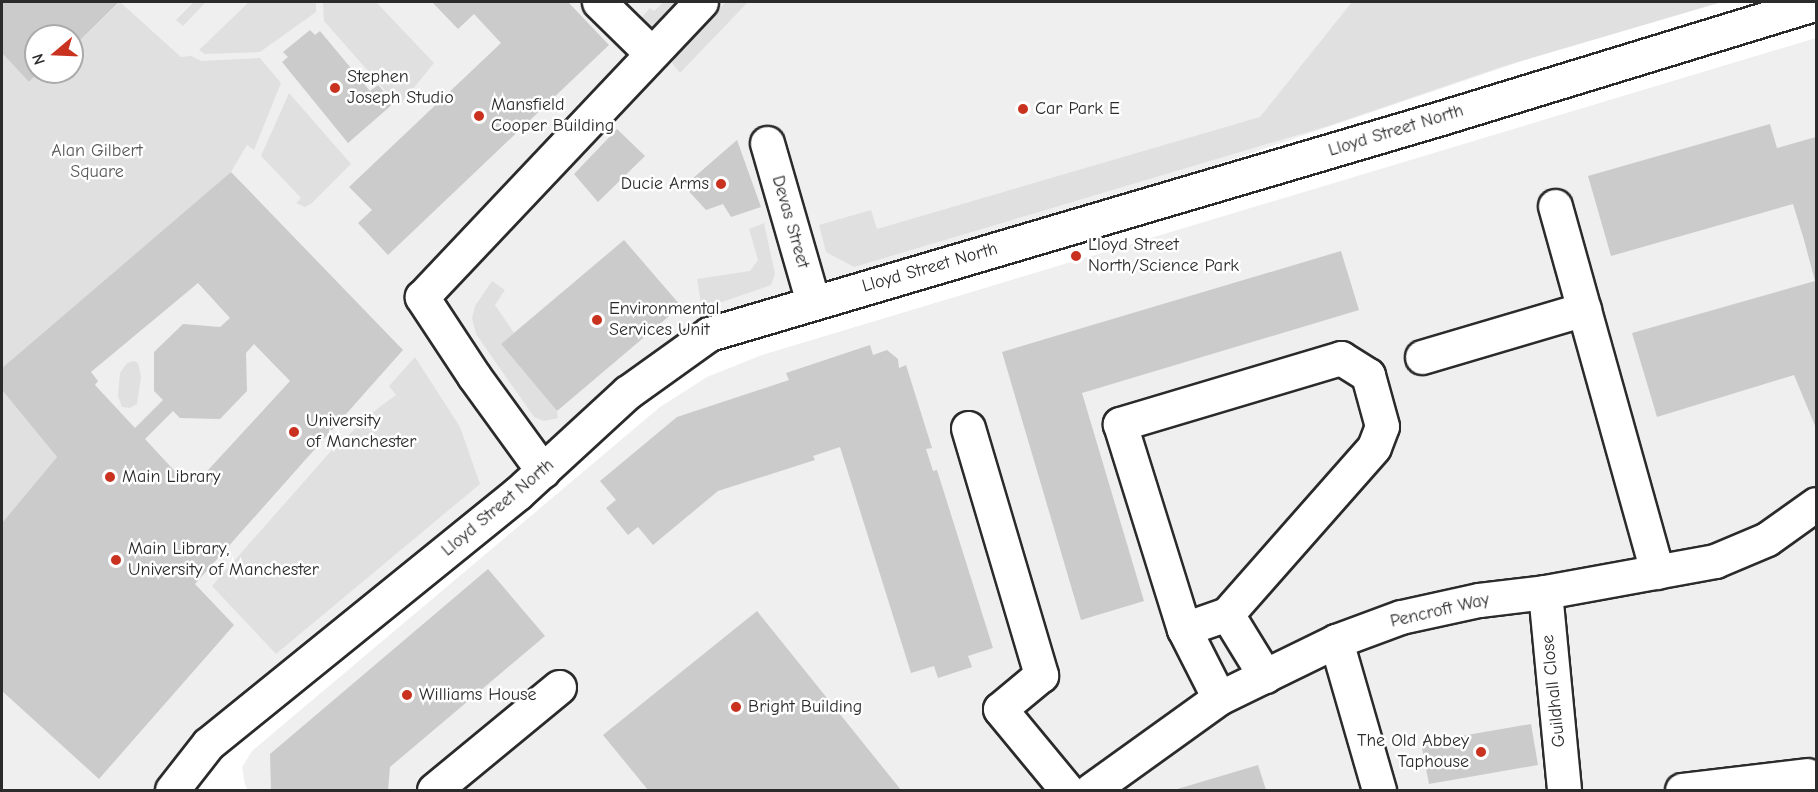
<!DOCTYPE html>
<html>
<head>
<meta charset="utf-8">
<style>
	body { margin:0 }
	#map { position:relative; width:1818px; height:792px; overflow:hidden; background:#fff; font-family:"Comic Neue",sans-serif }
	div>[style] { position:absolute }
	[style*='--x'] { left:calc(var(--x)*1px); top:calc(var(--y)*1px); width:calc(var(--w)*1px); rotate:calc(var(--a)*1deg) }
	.built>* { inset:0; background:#efefef }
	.green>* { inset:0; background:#e0e0e0 }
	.building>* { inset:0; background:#cbcbcb }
	.roads { filter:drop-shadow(2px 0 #2b2b2b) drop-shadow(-2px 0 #2b2b2b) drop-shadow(0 2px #2b2b2b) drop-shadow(0 -2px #2b2b2b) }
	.minor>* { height:33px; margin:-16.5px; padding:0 16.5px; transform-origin:16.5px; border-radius:16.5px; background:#fff }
	.dots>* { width:16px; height:16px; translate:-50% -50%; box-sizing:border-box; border:3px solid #fff; border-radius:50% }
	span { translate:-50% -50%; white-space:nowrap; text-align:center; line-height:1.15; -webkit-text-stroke:5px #fff; paint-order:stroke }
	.poi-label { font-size:18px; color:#2b2b2b }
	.left { translate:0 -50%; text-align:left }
	.right { translate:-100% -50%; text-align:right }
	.street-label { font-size:18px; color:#2b2b2b }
	.park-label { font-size:18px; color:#585858 }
	.frame { position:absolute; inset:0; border:3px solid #2b2b2b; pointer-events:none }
	.north { position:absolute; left:24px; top:24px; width:60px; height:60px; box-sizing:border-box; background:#fff; border:2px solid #aaa; border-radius:50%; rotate:251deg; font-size:16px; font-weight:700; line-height:24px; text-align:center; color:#2b2b2b }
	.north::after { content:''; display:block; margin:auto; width:21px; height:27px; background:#c8321e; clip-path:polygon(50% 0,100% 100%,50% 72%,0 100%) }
</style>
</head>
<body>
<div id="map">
	<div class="built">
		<div style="clip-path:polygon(evenodd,2px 2px,1518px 2px,1531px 58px,813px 302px,709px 334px,172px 790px,2px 790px,2px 2px,36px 36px,72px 36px,72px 72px,36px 72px,36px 36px)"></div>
		<div style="clip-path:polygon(1816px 38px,1816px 790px,248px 790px,245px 785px,242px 767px,252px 751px,660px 407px,707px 377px,762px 355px)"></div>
	</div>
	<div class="green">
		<div style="clip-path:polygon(120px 2px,181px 57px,191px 56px,201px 61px,260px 58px,281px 83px,254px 150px,247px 145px,231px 172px,2px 368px,2px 53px,29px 82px,39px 72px,72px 72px,72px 48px)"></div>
		<div style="clip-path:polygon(194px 2px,206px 2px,183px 26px,176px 20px)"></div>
		<div style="clip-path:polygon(249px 2px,316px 2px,316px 12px,260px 52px,205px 54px,199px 50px)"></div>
		<div style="clip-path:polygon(323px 2px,376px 2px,434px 63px,399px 106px,324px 21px)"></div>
		<div style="clip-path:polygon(664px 2px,680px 2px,652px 29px,642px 32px,635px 25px,650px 8px,654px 11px)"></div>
		<div style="clip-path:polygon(726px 2px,748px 2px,680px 73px,672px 63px,682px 47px)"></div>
		<div style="clip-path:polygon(1352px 2px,1722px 2px,1504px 66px,1331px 125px,854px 267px,826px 252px,819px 225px,871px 210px,877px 229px,1260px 117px)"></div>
		<div style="clip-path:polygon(289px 93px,351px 164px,312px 203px,305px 207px,296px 203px,301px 198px,261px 156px)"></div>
		<div style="clip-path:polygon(764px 223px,775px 274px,771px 285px,702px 309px,697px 279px,750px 271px,758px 260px,749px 229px)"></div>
		<div style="clip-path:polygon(492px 281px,505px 290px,495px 305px,514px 333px,501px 344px,557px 411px,558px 418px,544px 421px,534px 417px,476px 334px,472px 318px,475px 306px)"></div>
		<div style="clip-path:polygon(415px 357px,460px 427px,480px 484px,276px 654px,212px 586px,331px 451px,377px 409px,396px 395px,389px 386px)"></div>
		<div style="clip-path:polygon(134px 361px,138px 363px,141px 377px,137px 404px,130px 408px,122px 407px,118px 396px,120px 373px,127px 363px)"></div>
		<div style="clip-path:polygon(2px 390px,57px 457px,2px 523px)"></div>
	</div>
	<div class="building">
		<div style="clip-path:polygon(2px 2px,119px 2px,72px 48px,72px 36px,36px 36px,36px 72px,39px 72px,29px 82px,2px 53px)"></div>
		<div style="clip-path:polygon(432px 2px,568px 2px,609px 45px,388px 255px,358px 223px,372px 210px,349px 187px,501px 43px,474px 14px,458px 29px)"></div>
		<div style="clip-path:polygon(310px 30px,315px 35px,320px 31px,370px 91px,378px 85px,394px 103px,348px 143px,282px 62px,288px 57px,283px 52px)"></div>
		<div style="clip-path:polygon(1770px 124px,1777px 148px,1816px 137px,1816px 428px,1794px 375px,1657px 417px,1632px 333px,1815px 281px,1804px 240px,1793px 204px,1611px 256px,1588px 176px)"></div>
		<div style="clip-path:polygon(617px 129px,645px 156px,598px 202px,574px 174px)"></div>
		<div style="clip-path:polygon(737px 140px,761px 207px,731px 217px,723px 204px,706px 210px,684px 186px)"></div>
		<div style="clip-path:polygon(evenodd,231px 172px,403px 350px,195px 584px,234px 625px,99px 779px,2px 691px,2px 523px,57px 457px,2px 390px,2px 368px,231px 172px,198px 283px,230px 318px,220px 327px,183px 324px,154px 352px,154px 391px,163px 400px,135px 428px,95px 385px,98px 381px,91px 372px,198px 283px,231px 172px,254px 344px,290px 381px,198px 481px,190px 475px,183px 480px,145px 439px,173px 411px,180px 418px,220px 419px,247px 391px,246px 353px,254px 344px)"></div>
		<div style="clip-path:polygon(624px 240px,681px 306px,557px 411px,501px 344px)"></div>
		<div style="clip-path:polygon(1341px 251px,1359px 310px,1082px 393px,1144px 601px,1081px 620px,1002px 352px)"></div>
		<div style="clip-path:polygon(870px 345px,873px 355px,887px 350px,898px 359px,899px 368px,906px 365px,932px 448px,926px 449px,933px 471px,937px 470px,993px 648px,968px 656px,972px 667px,938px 678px,934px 666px,911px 673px,840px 447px,813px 456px,815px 460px,718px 491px,653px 545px,638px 527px,628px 535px,606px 508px,616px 500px,600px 481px,677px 417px,789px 380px,786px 373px)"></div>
		<div style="clip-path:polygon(488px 569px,545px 636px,390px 767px,388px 790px,271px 790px,270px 754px)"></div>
		<div style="clip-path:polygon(757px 611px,901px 790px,648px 790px,603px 735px)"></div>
		<div style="clip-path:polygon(1531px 724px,1538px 765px,1429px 784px,1421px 743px)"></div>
		<div style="clip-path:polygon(1258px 765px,1266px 790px,1174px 790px)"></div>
	</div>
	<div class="roads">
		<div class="minor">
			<div style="--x:599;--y:2;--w:73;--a:44.4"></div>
			<div style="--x:767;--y:143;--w:166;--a:73.9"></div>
			<div style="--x:1555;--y:206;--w:380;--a:74.4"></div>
			<div style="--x:1422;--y:357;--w:169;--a:-16.5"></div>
			<div style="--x:968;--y:428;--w:258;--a:73.5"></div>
			<div style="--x:1041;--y:675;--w:53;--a:140.3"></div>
			<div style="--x:1000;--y:709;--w:105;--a:50.4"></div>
			<div style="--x:543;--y:471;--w:117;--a:-126"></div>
			<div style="--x:474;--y:376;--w:95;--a:-123.4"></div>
			<div style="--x:422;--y:297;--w:406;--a:-46.6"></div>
			<div style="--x:1545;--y:592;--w:199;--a:84.5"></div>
			<div style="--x:1227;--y:614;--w:73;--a:58.5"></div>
			<div style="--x:1184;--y:629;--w:46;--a:-19.2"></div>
			<div style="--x:1227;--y:614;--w:222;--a:-48.6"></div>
			<div style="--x:1374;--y:447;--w:22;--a:-69"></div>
			<div style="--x:1382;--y:426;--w:53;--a:-105.4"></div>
			<div style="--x:1368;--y:375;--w:32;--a:-148"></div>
			<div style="--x:1341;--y:358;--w:231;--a:163.4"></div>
			<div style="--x:1120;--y:424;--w:215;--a:72.7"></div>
			<div style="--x:1184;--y:629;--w:77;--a:63.1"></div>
			<div style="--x:1336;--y:641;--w:155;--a:73.9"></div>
			<div style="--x:172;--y:790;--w:58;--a:-52"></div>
			<div style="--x:208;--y:744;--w:399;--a:-39"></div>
			<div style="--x:518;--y:493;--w:149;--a:-42.6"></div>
			<div style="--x:628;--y:392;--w:100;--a:-35.6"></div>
			<div style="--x:709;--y:334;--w:763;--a:-16.44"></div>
			<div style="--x:1441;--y:118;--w:392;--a:-17"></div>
			<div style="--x:434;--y:790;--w:162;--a:-39.5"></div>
			<div style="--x:1091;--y:790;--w:158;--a:-35.7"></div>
			<div style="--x:1219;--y:698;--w:130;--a:-26"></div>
			<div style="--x:1336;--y:641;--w:69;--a:-20.3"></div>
			<div style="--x:1401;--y:617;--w:80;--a:-12.3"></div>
			<div style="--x:1479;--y:600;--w:66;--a:-6.9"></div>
			<div style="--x:1545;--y:592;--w:173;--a:-10.3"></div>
			<div style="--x:1715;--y:561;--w:56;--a:-22.9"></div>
			<div style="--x:1767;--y:539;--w:60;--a:-35.5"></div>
			<div style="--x:1682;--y:790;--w:126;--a:-6.8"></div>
		</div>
	</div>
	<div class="dots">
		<div style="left:335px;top:88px;background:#c8321e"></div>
		<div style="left:1023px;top:109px;background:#c8321e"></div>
		<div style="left:479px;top:116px;background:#c8321e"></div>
		<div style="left:721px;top:184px;background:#c8321e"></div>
		<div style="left:1076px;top:256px;background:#c8321e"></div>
		<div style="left:597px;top:320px;background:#c8321e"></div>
		<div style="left:294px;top:432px;background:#c8321e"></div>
		<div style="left:110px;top:477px;background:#c8321e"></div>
		<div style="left:116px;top:560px;background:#c8321e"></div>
		<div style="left:407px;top:695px;background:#c8321e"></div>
		<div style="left:736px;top:707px;background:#c8321e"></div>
		<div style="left:1481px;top:752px;background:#c8321e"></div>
	</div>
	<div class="poi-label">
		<span class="left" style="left:347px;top:88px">Stephen<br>Joseph Studio</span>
		<span class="left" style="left:491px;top:116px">Mansfield<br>Cooper Building</span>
		<span class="left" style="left:1035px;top:109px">Car Park E</span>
		<span class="right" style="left:709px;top:184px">Ducie Arms</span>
		<span class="left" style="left:1088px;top:256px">Lloyd Street<br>North/Science Park</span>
		<span class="left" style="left:609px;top:320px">Environmental<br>Services Unit</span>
		<span class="left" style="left:306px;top:432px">University<br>of Manchester</span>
		<span class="left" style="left:122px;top:477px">Main Library</span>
		<span class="left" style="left:128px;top:560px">Main Library,<br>University of Manchester</span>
		<span class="left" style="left:419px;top:695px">Williams House</span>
		<span class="left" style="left:748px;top:707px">Bright Building</span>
		<span class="right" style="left:1469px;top:752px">The Old Abbey<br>Taphouse</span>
	</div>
	<div class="street-label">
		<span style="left:1396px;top:131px;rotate:-17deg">Lloyd Street North</span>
		<span style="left:790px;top:222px;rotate:74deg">Devas Street</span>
		<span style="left:930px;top:268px;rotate:-16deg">Lloyd Street North</span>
		<span style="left:498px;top:508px;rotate:-40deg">Lloyd Street North</span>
		<span style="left:1440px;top:611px;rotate:-13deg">Pencroft Way</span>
		<span style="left:1554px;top:691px;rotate:-96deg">Guildhall Close</span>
	</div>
	<div class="park-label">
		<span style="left:97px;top:162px">Alan Gilbert<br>Square</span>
	</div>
	<div class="frame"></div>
	<div class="north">N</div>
</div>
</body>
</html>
